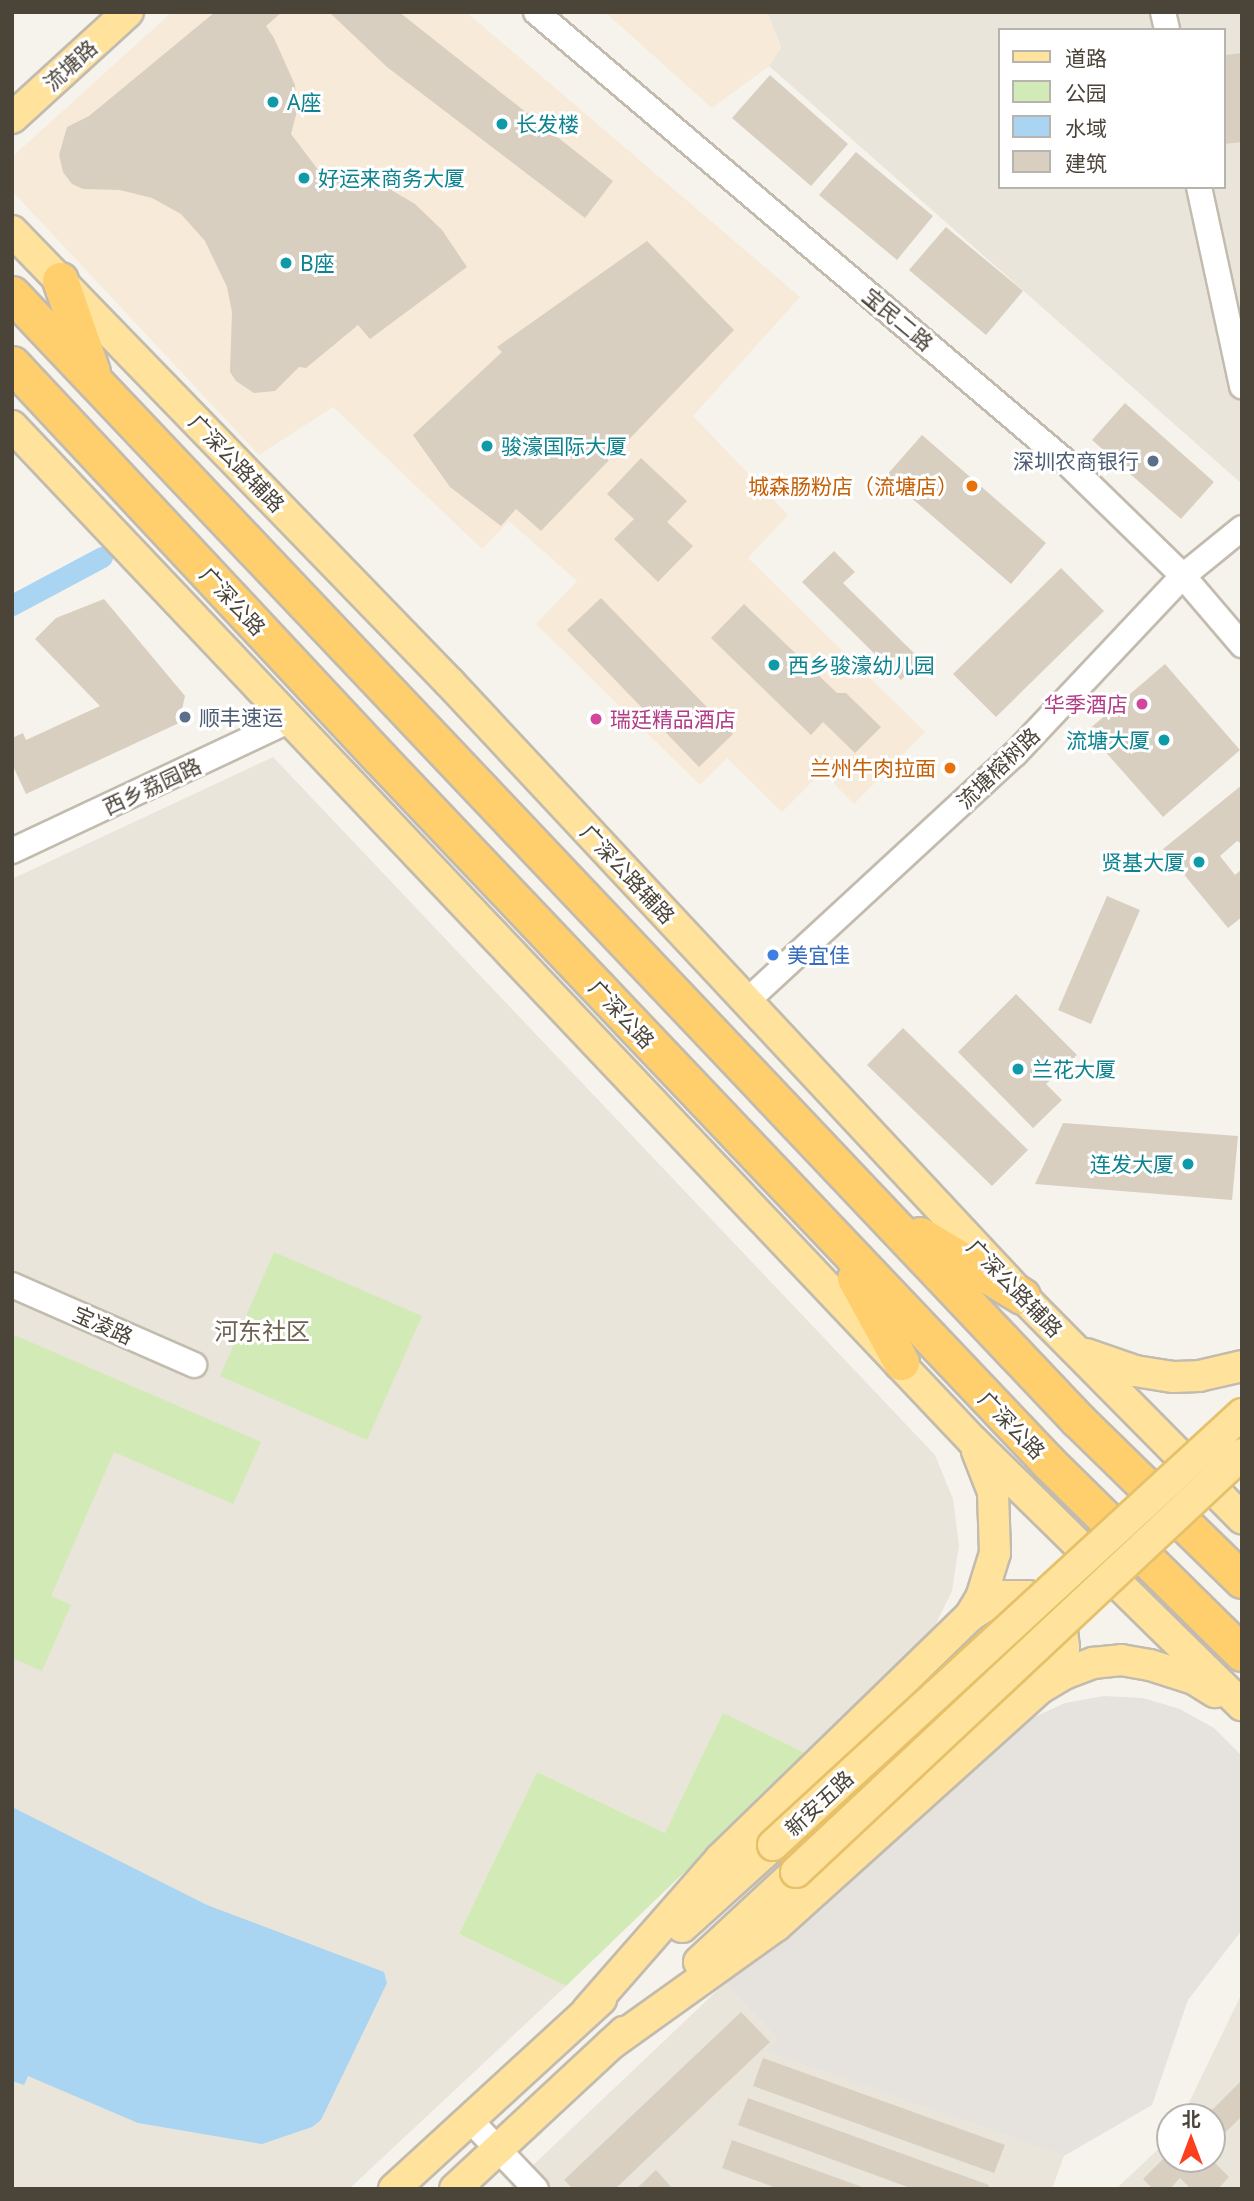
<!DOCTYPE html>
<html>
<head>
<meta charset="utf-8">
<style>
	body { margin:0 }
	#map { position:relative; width:1254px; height:2201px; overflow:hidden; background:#f6f3ec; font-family:"Noto Sans","Noto Sans SC",sans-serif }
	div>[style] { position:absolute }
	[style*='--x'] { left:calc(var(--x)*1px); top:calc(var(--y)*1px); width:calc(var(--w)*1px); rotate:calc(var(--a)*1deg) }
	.residential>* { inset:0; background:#eae5da }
	.commercial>* { inset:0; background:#f7ead8 }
	.industrial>* { inset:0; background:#e6e2dd }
	.green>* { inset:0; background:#d2eab5 }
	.water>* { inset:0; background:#a9d4f2 }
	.canal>* { height:21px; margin:-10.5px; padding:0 10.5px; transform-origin:10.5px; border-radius:10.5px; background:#a9d4f2 }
	.building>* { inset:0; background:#d8cfc1 }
	.roads { filter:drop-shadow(2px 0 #c2bbae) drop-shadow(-2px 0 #c2bbae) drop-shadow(0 2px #c2bbae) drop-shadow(0 -2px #c2bbae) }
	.minor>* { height:24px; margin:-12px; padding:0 12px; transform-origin:12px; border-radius:12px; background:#fff }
	.major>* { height:30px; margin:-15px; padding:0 15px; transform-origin:15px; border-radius:15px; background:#ffe39c }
	.highway>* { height:35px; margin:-17.5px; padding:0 17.5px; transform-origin:17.5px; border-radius:17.5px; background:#ffcf6e }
	.bridges { filter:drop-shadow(2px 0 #e6c16a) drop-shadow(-2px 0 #e6c16a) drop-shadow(0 2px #e6c16a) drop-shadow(0 -2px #e6c16a) }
	.major-bridge>* { height:30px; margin:-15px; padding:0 15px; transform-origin:15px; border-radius:15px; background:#ffe39c }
	.dots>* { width:19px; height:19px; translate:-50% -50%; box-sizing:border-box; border:4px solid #fff; border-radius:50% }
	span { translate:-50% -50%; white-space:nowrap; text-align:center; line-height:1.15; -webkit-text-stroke:6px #fff; paint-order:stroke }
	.street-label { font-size:21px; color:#4b4439 }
	.culture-label { font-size:21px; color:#0d838f }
	.left { translate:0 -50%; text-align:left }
	.right { translate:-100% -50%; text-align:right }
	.service-label { font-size:21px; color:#4e5e75 }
	.food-label { font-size:21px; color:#c56008 }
	.hotel-label { font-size:21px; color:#b23c85 }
	.shop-label { font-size:21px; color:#366cbe }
	.quarter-label { font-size:24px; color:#6e6250 }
	.frame { position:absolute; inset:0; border:14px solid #4b4439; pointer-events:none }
	.legend { position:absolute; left:998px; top:28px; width:228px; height:161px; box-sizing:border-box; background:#fff; border:2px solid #b7b4b0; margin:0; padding:9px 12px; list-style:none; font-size:21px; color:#4b4439 }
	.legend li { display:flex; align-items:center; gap:14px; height:35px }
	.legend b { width:35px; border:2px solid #b7b4b0 }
	.north { position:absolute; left:1156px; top:2103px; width:70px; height:70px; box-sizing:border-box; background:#fff; border:2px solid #b7b4b0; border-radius:50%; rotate:0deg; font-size:19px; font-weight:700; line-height:28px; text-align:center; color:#4b4439 }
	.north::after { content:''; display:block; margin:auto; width:24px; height:32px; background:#fc3f1d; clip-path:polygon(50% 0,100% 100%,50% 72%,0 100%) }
</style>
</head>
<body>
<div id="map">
	<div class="residential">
		<div style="clip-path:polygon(evenodd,767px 12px,1242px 12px,1242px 484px,769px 66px,781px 47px,767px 12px,1000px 30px,1224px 30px,1224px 187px,1000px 187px,1000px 30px)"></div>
		<div style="clip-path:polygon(273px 757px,935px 1455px,953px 1499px,959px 1545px,952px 1591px,931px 1634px,807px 1754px,723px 1714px,665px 1833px,537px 1772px,459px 1934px,566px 1986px,349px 2189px,12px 2189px,12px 879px)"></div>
		<div style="clip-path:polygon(725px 1983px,779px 2038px,766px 2051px,1064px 2156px,1052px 2189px,508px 2189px)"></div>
		<div style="clip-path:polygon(1242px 1993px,1242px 2189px,1116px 2189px,1170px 2138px,1170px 2159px,1212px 2159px,1212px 2117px,1182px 2117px)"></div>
	</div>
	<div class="commercial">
		<div style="clip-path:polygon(172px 12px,466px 12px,800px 297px,693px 416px,788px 515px,748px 558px,925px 732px,854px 804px,822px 772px,782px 812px,727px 758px,700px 785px,536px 624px,577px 581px,509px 521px,482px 549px,333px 407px,259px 455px,12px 191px,12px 157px)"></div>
		<div style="clip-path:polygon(605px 12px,767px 12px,781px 48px,769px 66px,712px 108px)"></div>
	</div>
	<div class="industrial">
		<div style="clip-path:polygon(1104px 1696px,1143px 1698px,1180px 1709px,1214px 1728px,1242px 1756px,1242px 1930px,1188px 2000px,1152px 2105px,1064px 2156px,765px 2051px,778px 2038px,725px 1983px,1030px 1719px,1065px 1703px)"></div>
	</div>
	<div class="green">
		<div style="clip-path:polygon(274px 1252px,422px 1316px,367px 1440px,220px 1376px)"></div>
		<div style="clip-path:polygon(12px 1334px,261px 1442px,233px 1504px,114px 1452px,51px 1596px,71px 1605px,42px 1671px,12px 1658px)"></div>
		<div style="clip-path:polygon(723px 1713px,807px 1754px,566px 1986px,459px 1934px,537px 1772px,665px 1833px)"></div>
	</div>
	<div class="water">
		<div style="clip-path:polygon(12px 1807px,207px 1905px,384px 1972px,387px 1983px,321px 2120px,312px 2127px,262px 2144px,138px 2123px,28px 2076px,24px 2085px,12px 2081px)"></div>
	</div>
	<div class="canal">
		<div style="--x:12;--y:605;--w:102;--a:-28.1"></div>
	</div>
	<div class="building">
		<div style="clip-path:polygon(215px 12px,282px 12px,266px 26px,274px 38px,295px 85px,297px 111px,291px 134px,322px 175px,345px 173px,371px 178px,415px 204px,442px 230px,467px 267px,370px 339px,358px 325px,306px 368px,299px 367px,275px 391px,254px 393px,236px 381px,230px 372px,232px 312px,227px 287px,205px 241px,181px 214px,152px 198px,120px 190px,83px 189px,72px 184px,63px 172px,59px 155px,67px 127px,89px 116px)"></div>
		<div style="clip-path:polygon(329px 12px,399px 12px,613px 181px,585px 218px,387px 67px)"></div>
		<div style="clip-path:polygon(1242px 53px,1242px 142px,1224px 144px,1224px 55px)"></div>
		<div style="clip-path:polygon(770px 75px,848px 144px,811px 186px,732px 118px)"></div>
		<div style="clip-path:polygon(856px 152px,933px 216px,897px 260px,819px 195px)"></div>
		<div style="clip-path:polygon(946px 227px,1023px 291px,986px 335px,909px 270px)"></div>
		<div style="clip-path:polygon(647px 241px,734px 330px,541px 531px,516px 509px,501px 526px,450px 487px,413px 435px,502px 352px,497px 347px)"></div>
		<div style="clip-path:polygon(1125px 403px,1214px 482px,1181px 519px,1092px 440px)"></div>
		<div style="clip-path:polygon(922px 435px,1046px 543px,1011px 584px,886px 476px)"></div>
		<div style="clip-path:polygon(641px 458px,687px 501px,667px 522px,693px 546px,658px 582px,614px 539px,634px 519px,607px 494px)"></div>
		<div style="clip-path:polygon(834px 551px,855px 572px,843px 583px,921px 660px,901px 680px,802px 582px)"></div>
		<div style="clip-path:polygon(1061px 568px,1104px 611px,996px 717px,953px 674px)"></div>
		<div style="clip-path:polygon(601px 598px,733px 734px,699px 767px,567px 630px)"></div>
		<div style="clip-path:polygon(104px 599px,185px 696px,179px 723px,26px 794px,12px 764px,12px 738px,23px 733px,26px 740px,100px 706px,35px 639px,56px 618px)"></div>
		<div style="clip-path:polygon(744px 604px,837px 693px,846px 693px,881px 727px,855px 753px,823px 722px,811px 735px,711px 638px)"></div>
		<div style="clip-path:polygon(1165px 664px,1240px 750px,1163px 817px,1087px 731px)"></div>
		<div style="clip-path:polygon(1242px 785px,1242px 844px,1237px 841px,1220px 856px,1235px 875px,1242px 869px,1242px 917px,1228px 928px,1163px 849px)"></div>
		<div style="clip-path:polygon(1107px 896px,1140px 910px,1091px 1024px,1058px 1010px)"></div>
		<div style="clip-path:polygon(1016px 994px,1077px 1055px,1046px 1084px,1062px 1100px,1033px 1128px,958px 1052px)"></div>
		<div style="clip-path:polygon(903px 1028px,1028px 1150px,992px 1186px,867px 1065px)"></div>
		<div style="clip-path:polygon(1063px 1123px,1238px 1136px,1232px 1200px,1035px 1184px)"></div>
		<div style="clip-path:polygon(741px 2012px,770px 2042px,615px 2189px,573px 2189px,564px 2180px)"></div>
		<div style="clip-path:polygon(763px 2058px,1005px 2145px,994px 2173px,753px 2086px)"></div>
		<div style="clip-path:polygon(1242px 2080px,1242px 2116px,1212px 2146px,1212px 2117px,1205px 2117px)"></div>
		<div style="clip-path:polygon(748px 2098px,989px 2185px,988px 2189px,913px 2189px,738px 2125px)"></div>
		<div style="clip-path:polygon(732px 2140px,865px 2188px,865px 2189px,779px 2189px,722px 2168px)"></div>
		<div style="clip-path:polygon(1170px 2152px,1170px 2159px,1211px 2159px,1229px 2177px,1218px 2189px,1185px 2189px,1188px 2186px,1180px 2178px,1170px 2189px,1153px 2189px,1143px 2179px)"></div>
		<div style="clip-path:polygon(656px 2170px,673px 2189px,636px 2189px)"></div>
	</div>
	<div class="roads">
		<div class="minor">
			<div style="--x:536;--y:12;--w:697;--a:40.34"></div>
			<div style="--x:1067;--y:463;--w:162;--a:44.2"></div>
			<div style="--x:1183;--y:576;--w:91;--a:49.5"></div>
			<div style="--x:1163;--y:12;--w:18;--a:77"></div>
			<div style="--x:1199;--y:187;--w:204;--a:77.8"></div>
			<div style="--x:12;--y:851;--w:308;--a:-25.2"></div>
			<div style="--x:747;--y:1001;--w:364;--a:-42.7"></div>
			<div style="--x:1015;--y:754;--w:245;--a:-46.7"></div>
			<div style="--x:1183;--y:576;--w:76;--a:-39.1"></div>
			<div style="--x:12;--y:1285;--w:199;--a:23.7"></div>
			<div style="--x:469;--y:2119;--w:97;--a:46.3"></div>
		</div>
		<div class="major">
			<div style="--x:12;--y:118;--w:157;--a:-42.4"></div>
			<div style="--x:12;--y:231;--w:629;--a:45.9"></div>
			<div style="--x:450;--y:683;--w:838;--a:46.98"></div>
			<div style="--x:1022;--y:1296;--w:313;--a:45.3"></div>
			<div style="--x:12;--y:426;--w:1398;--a:46.57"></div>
			<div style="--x:973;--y:1441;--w:377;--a:44.5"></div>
			<div style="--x:1086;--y:1354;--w:52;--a:19.1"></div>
			<div style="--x:1135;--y:1371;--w:39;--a:9"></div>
			<div style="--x:1174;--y:1377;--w:25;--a:-2"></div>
			<div style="--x:1199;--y:1376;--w:44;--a:-13.1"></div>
			<div style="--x:970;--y:1616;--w:37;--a:-33"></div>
			<div style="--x:1001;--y:1596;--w:27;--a:0"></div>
			<div style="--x:1028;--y:1596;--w:17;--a:28"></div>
			<div style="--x:1043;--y:1604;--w:17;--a:45"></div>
			<div style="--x:1055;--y:1616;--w:17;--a:65"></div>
			<div style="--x:1062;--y:1631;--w:17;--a:83"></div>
			<div style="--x:1064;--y:1648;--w:16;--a:104"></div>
			<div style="--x:1060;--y:1664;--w:28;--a:129"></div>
			<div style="--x:682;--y:1927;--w:122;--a:-42"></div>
			<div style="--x:699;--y:1962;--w:132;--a:-42.9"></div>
			<div style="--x:587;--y:2011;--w:202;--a:-48.8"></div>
			<div style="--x:720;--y:1859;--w:349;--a:-44.2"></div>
			<div style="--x:970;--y:1616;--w:21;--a:-59"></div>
			<div style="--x:981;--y:1598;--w:47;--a:-72.7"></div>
			<div style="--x:995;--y:1553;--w:61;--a:-91.9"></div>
			<div style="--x:993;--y:1492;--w:44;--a:-111.3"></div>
			<div style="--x:611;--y:2044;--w:203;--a:-35.6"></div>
			<div style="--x:776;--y:1926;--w:354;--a:-42"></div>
			<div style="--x:1039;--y:1689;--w:29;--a:-31"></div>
			<div style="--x:1064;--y:1674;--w:31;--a:-21"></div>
			<div style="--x:1093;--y:1663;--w:28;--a:-6"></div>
			<div style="--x:1121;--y:1660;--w:29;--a:10"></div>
			<div style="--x:1150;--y:1665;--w:46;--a:17.7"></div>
			<div style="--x:1194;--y:1679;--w:25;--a:32"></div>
			<div style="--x:394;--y:2189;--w:281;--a:-42.5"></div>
			<div style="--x:455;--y:2189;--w:231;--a:-42.9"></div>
		</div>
		<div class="highway">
			<div style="--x:60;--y:280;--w:97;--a:70.8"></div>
			<div style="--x:12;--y:294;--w:1551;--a:46.57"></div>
			<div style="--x:1078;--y:1420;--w:229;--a:44.3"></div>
			<div style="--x:12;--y:364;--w:538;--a:46.96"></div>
			<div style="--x:379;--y:757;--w:972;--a:46.5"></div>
			<div style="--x:1048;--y:1462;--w:272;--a:44.6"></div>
			<div style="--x:920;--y:1235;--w:119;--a:30.9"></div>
			<div style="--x:855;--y:1278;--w:96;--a:61.3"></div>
		</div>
	</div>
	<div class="bridges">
		<div class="major-bridge">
			<div style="--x:773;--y:1845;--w:637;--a:-42.58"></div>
			<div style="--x:796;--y:1872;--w:611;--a:-43.14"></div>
		</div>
	</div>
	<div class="dots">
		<div style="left:273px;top:102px;background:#0f9aa8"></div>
		<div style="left:502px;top:124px;background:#0f9aa8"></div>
		<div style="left:304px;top:178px;background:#0f9aa8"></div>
		<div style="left:286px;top:263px;background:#0f9aa8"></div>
		<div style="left:487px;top:446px;background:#0f9aa8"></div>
		<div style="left:1153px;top:461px;background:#5c6f8a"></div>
		<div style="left:972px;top:486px;background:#e8710a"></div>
		<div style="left:774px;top:665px;background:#0f9aa8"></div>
		<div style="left:1142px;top:704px;background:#d1479c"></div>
		<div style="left:185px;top:717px;background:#5c6f8a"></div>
		<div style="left:596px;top:719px;background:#d1479c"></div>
		<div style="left:1164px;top:740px;background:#0f9aa8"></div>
		<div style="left:950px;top:768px;background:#e8710a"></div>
		<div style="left:1199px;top:862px;background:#0f9aa8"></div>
		<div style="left:773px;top:955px;background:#3f7fe0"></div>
		<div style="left:1018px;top:1069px;background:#0f9aa8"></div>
		<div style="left:1188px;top:1164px;background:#0f9aa8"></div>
	</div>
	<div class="street-label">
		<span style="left:70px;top:65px;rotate:-42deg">流塘路</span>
		<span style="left:898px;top:319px;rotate:40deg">宝民二路</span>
		<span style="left:237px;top:463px;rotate:46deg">广深公路辅路</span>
		<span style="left:233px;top:601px;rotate:47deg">广深公路</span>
		<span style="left:998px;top:768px;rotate:-44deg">流塘榕树路</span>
		<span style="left:152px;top:786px;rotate:-25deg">西乡荔园路</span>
		<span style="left:628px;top:874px;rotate:47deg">广深公路辅路</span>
		<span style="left:622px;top:1014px;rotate:47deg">广深公路</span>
		<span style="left:1015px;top:1288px;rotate:46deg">广深公路辅路</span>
		<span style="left:103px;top:1325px;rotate:24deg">宝凌路</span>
		<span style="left:1012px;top:1425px;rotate:46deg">广深公路</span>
		<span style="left:819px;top:1803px;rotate:-43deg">新安五路</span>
	</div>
	<div class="culture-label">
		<span class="left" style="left:287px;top:102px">A座</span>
		<span class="left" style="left:516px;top:124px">长发楼</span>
		<span class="left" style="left:318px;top:178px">好运来商务大厦</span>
		<span class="left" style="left:300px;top:263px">B座</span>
		<span class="left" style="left:501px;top:446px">骏濠国际大厦</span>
		<span class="left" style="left:788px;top:665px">西乡骏濠幼儿园</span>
		<span class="right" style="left:1150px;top:740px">流塘大厦</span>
		<span class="right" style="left:1185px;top:862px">贤基大厦</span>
		<span class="left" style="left:1032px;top:1069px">兰花大厦</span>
		<span class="right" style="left:1174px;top:1164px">连发大厦</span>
	</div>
	<div class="service-label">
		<span class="right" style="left:1139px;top:461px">深圳农商银行</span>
		<span class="left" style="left:199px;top:717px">顺丰速运</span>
	</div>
	<div class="food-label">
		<span class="right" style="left:958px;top:486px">城森肠粉店（流塘店）</span>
		<span class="right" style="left:936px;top:768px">兰州牛肉拉面</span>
	</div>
	<div class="hotel-label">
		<span class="right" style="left:1128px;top:704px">华季酒店</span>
		<span class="left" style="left:610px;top:719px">瑞廷精品酒店</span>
	</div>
	<div class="shop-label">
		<span class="left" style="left:787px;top:955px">美宜佳</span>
	</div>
	<div class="quarter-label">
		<span style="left:262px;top:1331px">河东社区</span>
	</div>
	<div class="frame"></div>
	<ul class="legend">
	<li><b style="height:9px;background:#ffe39c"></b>道路</li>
	<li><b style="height:19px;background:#d2eab5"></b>公园</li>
	<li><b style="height:19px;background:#a9d4f2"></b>水域</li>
	<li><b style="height:19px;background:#d8cfc1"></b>建筑</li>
	</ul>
	<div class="north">北</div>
</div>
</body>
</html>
